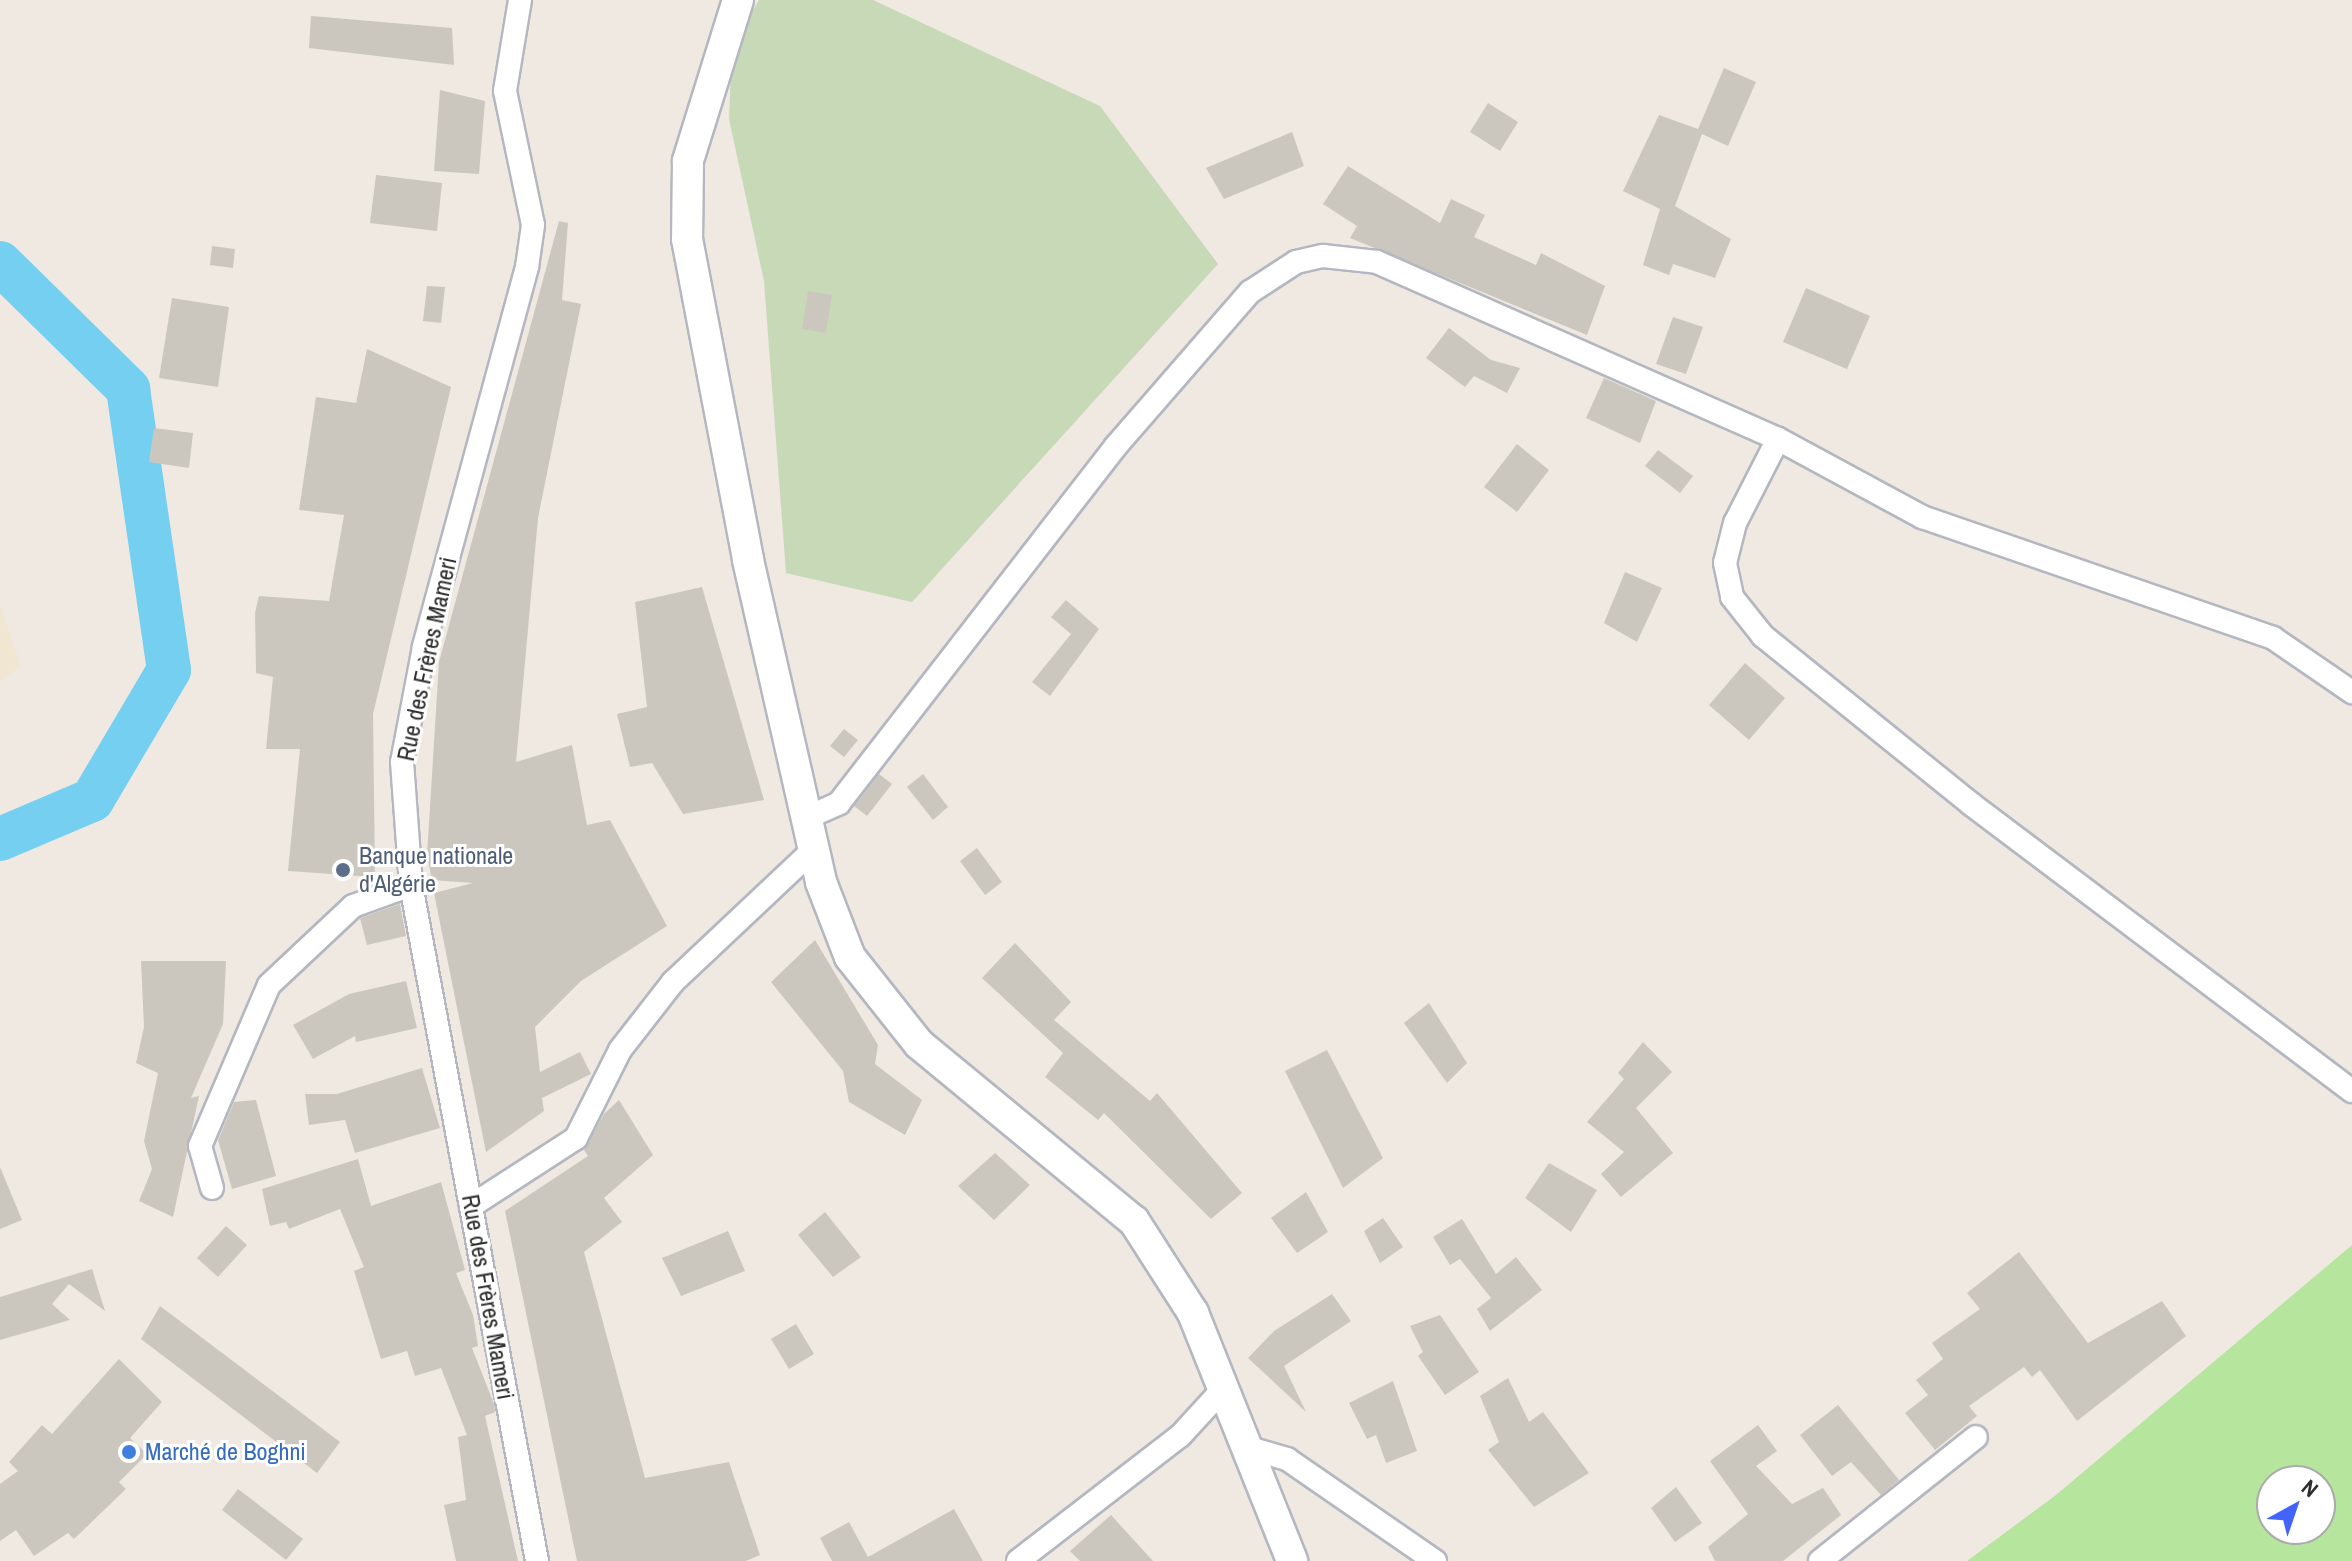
<!DOCTYPE html>
<html>
<head>
<meta charset="utf-8">
<style>
	body { margin:0 }
	#map { position:relative; width:2352px; height:1561px; overflow:hidden; background:#efe9e1; font-family:"Archivo Narrow",sans-serif }
	div>[style] { position:absolute }
	[style*='--x'] { left:calc(var(--x)*1px); top:calc(var(--y)*1px); width:calc(var(--w)*1px); rotate:calc(var(--a)*1deg) }
	.education>* { inset:0; background:#f0e6d1 }
	.green>* { inset:0; background:#b6e59e }
	.cemetery>* { inset:0; background:#c8d9b8 }
	.river>* { height:44px; margin:-22px; padding:0 22px; transform-origin:22px; border-radius:22px; background:#75cff0 }
	.building>* { inset:0; background:#cbc7bf }
	.roads { filter:drop-shadow(2px 0 #b4b7c1) drop-shadow(-2px 0 #b4b7c1) drop-shadow(0 2px #b4b7c1) drop-shadow(0 -2px #b4b7c1) }
	.street>* { height:22px; margin:-11px; padding:0 11px; transform-origin:11px; border-radius:11px; background:#fff }
	.secondary>* { height:30px; margin:-15px; padding:0 15px; transform-origin:15px; border-radius:15px; background:#fff }
	.dots>* { width:22px; height:22px; translate:-50% -50%; box-sizing:border-box; border:4px solid #fff; border-radius:50% }
	span { translate:-50% -50%; white-space:nowrap; text-align:center; line-height:1.15; -webkit-text-stroke:6px #fff; paint-order:stroke }
	.street-label { font-size:24px; color:#2e2e2e }
	.service-label { font-size:24px; color:#4e5e75 }
	.left { translate:0 -50%; text-align:left }
	.shop-label { font-size:24px; color:#366cbe }
	.north { position:absolute; left:2256px; top:1465px; width:80px; height:80px; box-sizing:border-box; background:#fff; border:2px solid #ababab; border-radius:50%; rotate:40deg; font-size:22px; font-weight:700; line-height:32px; text-align:center; color:#2e2e2e }
	.north::after { content:''; display:block; margin:auto; width:28px; height:36px; background:#4264fb; clip-path:polygon(50% 0,100% 100%,50% 72%,0 100%) }
</style>
</head>
<body>
<div id="map">
	<div class="education">
		<div style="clip-path:polygon(0 605px,21px 666px,0 681px)"></div>
	</div>
	<div class="green">
		<div style="clip-path:polygon(evenodd,2352px 1245px,2352px 1561px,1967px 1561px,2056px 1495px,2352px 1245px,2272px 1481px,2320px 1481px,2320px 1529px,2272px 1529px,2272px 1481px)"></div>
	</div>
	<div class="cemetery">
		<div style="clip-path:polygon(759px 0,873px 0,1100px 106px,1218px 264px,912px 602px,786px 573px,764px 281px,729px 119px,732px 46px)"></div>
	</div>
	<div class="river">
		<div style="--x:0;--y:263;--w:180;--a:44.5"></div>
		<div style="--x:128;--y:389;--w:284;--a:81.7"></div>
		<div style="--x:169;--y:670;--w:151;--a:120.6"></div>
		<div style="--x:92;--y:800;--w:100;--a:157"></div>
	</div>
	<div class="building">
		<div style="clip-path:polygon(311px 16px,452px 28px,454px 65px,309px 48px)"></div>
		<div style="clip-path:polygon(1724px 68px,1756px 82px,1728px 146px,1702px 134px,1675px 206px,1731px 239px,1715px 278px,1673px 264px,1669px 275px,1643px 265px,1660px 209px,1623px 191px,1659px 115px,1698px 129px)"></div>
		<div style="clip-path:polygon(440px 90px,485px 101px,479px 174px,434px 171px)"></div>
		<div style="clip-path:polygon(1488px 103px,1518px 122px,1500px 151px,1470px 132px)"></div>
		<div style="clip-path:polygon(1292px 132px,1304px 166px,1224px 199px,1206px 168px)"></div>
		<div style="clip-path:polygon(1348px 166px,1440px 223px,1451px 199px,1485px 215px,1474px 237px,1536px 265px,1541px 253px,1605px 286px,1587px 335px,1350px 238px,1357px 226px,1323px 204px)"></div>
		<div style="clip-path:polygon(376px 175px,442px 183px,437px 231px,370px 223px)"></div>
		<div style="clip-path:polygon(559px 221px,568px 223px,562px 300px,581px 304px,538px 518px,516px 762px,572px 745px,587px 825px,610px 820px,667px 926px,581px 981px,535px 1027px,540px 1072px,580px 1052px,591px 1074px,542px 1098px,544px 1111px,486px 1152px,434px 893px,473px 883px,432px 880px,427px 855px,439px 662px)"></div>
		<div style="clip-path:polygon(212px 246px,235px 249px,233px 268px,210px 265px)"></div>
		<div style="clip-path:polygon(427px 286px,445px 287px,441px 323px,423px 321px)"></div>
		<div style="clip-path:polygon(1806px 288px,1870px 316px,1847px 369px,1783px 342px)"></div>
		<div style="clip-path:polygon(808px 291px,832px 295px,826px 333px,802px 329px)"></div>
		<div style="clip-path:polygon(172px 298px,229px 307px,218px 387px,159px 378px)"></div>
		<div style="clip-path:polygon(1673px 317px,1703px 327px,1686px 374px,1656px 364px)"></div>
		<div style="clip-path:polygon(1449px 328px,1491px 360px,1520px 368px,1507px 393px,1474px 376px,1465px 387px,1426px 358px)"></div>
		<div style="clip-path:polygon(367px 349px,451px 387px,373px 714px,375px 877px,288px 871px,300px 749px,266px 749px,273px 677px,256px 673px,255px 613px,259px 596px,329px 601px,344px 515px,299px 510px,316px 397px,356px 403px)"></div>
		<div style="clip-path:polygon(1604px 378px,1656px 401px,1640px 443px,1586px 418px)"></div>
		<div style="clip-path:polygon(154px 428px,193px 433px,189px 468px,149px 462px)"></div>
		<div style="clip-path:polygon(1517px 444px,1549px 470px,1517px 512px,1484px 487px)"></div>
		<div style="clip-path:polygon(1658px 450px,1693px 476px,1680px 493px,1645px 466px)"></div>
		<div style="clip-path:polygon(1625px 572px,1662px 588px,1637px 642px,1604px 623px)"></div>
		<div style="clip-path:polygon(702px 587px,764px 800px,683px 814px,652px 763px,630px 767px,617px 714px,647px 707px,635px 602px)"></div>
		<div style="clip-path:polygon(1066px 600px,1099px 629px,1050px 696px,1032px 682px,1071px 634px,1051px 617px)"></div>
		<div style="clip-path:polygon(1745px 663px,1785px 698px,1749px 740px,1709px 705px)"></div>
		<div style="clip-path:polygon(844px 729px,858px 740px,844px 757px,830px 746px)"></div>
		<div style="clip-path:polygon(879px 774px,892px 784px,867px 816px,854px 806px)"></div>
		<div style="clip-path:polygon(923px 774px,948px 807px,933px 820px,907px 787px)"></div>
		<div style="clip-path:polygon(977px 848px,1002px 882px,985px 895px,960px 861px)"></div>
		<div style="clip-path:polygon(400px 904px,406px 936px,367px 945px,360px 918px)"></div>
		<div style="clip-path:polygon(815px 940px,878px 1045px,875px 1064px,922px 1100px,905px 1135px,849px 1102px,843px 1071px,771px 982px)"></div>
		<div style="clip-path:polygon(1015px 943px,1071px 1002px,1054px 1020px,1150px 1101px,1157px 1093px,1242px 1193px,1211px 1219px,1104px 1113px,1098px 1120px,1045px 1077px,1063px 1053px,982px 978px)"></div>
		<div style="clip-path:polygon(141px 961px,226px 961px,223px 1024px,191px 1098px,199px 1096px,173px 1217px,139px 1201px,152px 1169px,144px 1141px,158px 1073px,136px 1063px,144px 1027px)"></div>
		<div style="clip-path:polygon(406px 981px,417px 1028px,356px 1042px,355px 1036px,313px 1059px,293px 1025px,349px 994px)"></div>
		<div style="clip-path:polygon(1429px 1003px,1467px 1063px,1447px 1083px,1404px 1023px)"></div>
		<div style="clip-path:polygon(1643px 1042px,1672px 1072px,1636px 1108px,1673px 1153px,1621px 1197px,1601px 1174px,1624px 1152px,1587px 1122px,1624px 1079px,1618px 1073px)"></div>
		<div style="clip-path:polygon(1327px 1050px,1383px 1158px,1343px 1188px,1285px 1071px)"></div>
		<div style="clip-path:polygon(422px 1068px,440px 1128px,355px 1153px,345px 1120px,309px 1125px,305px 1094px,337px 1094px)"></div>
		<div style="clip-path:polygon(256px 1100px,276px 1176px,232px 1189px,218px 1140px,234px 1102px)"></div>
		<div style="clip-path:polygon(619px 1100px,653px 1155px,604px 1198px,622px 1222px,584px 1252px,645px 1478px,729px 1462px,760px 1555px,746px 1561px,577px 1561px,505px 1211px,588px 1156px,584px 1150px,604px 1114px)"></div>
		<div style="clip-path:polygon(995px 1153px,1030px 1185px,994px 1220px,958px 1186px)"></div>
		<div style="clip-path:polygon(358px 1159px,371px 1206px,441px 1182px,465px 1270px,456px 1273px,473px 1315px,478px 1346px,472px 1348px,494px 1404px,495px 1412px,485px 1416px,518px 1561px,456px 1561px,444px 1505px,466px 1500px,458px 1437px,467px 1435px,441px 1368px,415px 1376px,407px 1351px,381px 1359px,354px 1271px,364px 1267px,340px 1209px,289px 1229px,286px 1222px,270px 1226px,262px 1189px)"></div>
		<div style="clip-path:polygon(1549px 1163px,1597px 1190px,1571px 1232px,1525px 1198px)"></div>
		<div style="clip-path:polygon(0 1167px,22px 1220px,0 1229px)"></div>
		<div style="clip-path:polygon(1306px 1192px,1328px 1232px,1297px 1253px,1271px 1218px)"></div>
		<div style="clip-path:polygon(825px 1212px,861px 1257px,833px 1277px,798px 1235px)"></div>
		<div style="clip-path:polygon(1383px 1218px,1403px 1247px,1380px 1263px,1364px 1231px)"></div>
		<div style="clip-path:polygon(1462px 1219px,1496px 1274px,1516px 1257px,1542px 1290px,1490px 1331px,1477px 1309px,1491px 1298px,1460px 1259px,1450px 1265px,1433px 1237px)"></div>
		<div style="clip-path:polygon(226px 1226px,247px 1245px,218px 1277px,197px 1258px)"></div>
		<div style="clip-path:polygon(728px 1231px,745px 1271px,681px 1296px,662px 1258px)"></div>
		<div style="clip-path:polygon(2019px 1252px,2088px 1343px,2162px 1301px,2186px 1336px,2077px 1421px,2040px 1370px,2032px 1377px,2024px 1367px,1969px 1406px,1977px 1416px,1935px 1450px,1905px 1413px,1928px 1395px,1916px 1380px,1943px 1359px,1932px 1343px,1980px 1309px,1967px 1293px)"></div>
		<div style="clip-path:polygon(92px 1269px,105px 1311px,69px 1284px,52px 1304px,70px 1320px,0 1340px,0 1297px)"></div>
		<div style="clip-path:polygon(1332px 1294px,1351px 1321px,1284px 1366px,1306px 1412px,1248px 1358px,1274px 1331px)"></div>
		<div style="clip-path:polygon(160px 1306px,340px 1442px,317px 1473px,141px 1339px)"></div>
		<div style="clip-path:polygon(1440px 1315px,1479px 1372px,1445px 1395px,1418px 1356px,1423px 1352px,1410px 1326px)"></div>
		<div style="clip-path:polygon(796px 1324px,814px 1354px,789px 1369px,771px 1339px)"></div>
		<div style="clip-path:polygon(119px 1359px,162px 1402px,130px 1438px,147px 1454px,119px 1482px,126px 1489px,74px 1539px,68px 1533px,34px 1556px,16px 1530px,0 1541px,0 1484px,18px 1471px,9px 1462px,42px 1425px,52px 1434px)"></div>
		<div style="clip-path:polygon(1508px 1378px,1529px 1422px,1543px 1412px,1589px 1473px,1534px 1507px,1488px 1450px,1499px 1442px,1480px 1396px)"></div>
		<div style="clip-path:polygon(1393px 1381px,1417px 1451px,1386px 1463px,1376px 1435px,1367px 1439px,1349px 1403px)"></div>
		<div style="clip-path:polygon(1838px 1405px,1899px 1480px,1881px 1495px,1851px 1462px,1832px 1476px,1800px 1435px)"></div>
		<div style="clip-path:polygon(1758px 1425px,1777px 1451px,1756px 1466px,1792px 1504px,1823px 1488px,1841px 1515px,1783px 1561px,1715px 1561px,1708px 1547px,1748px 1514px,1710px 1461px)"></div>
		<div style="clip-path:polygon(1676px 1487px,1702px 1523px,1675px 1542px,1651px 1508px)"></div>
		<div style="clip-path:polygon(238px 1489px,303px 1539px,286px 1560px,222px 1510px)"></div>
		<div style="clip-path:polygon(954px 1509px,983px 1561px,832px 1561px,820px 1538px,849px 1522px,868px 1557px)"></div>
		<div style="clip-path:polygon(1111px 1515px,1153px 1561px,1080px 1561px,1070px 1551px)"></div>
	</div>
	<div class="roads">
		<div class="street">
			<div style="--x:520;--y:0;--w:92;--a:99.4"></div>
			<div style="--x:505;--y:91;--w:137;--a:78.2"></div>
			<div style="--x:533;--y:225;--w:42;--a:98.1"></div>
			<div style="--x:527;--y:267;--w:394;--a:105.2"></div>
			<div style="--x:424;--y:647;--w:117;--a:100.8"></div>
			<div style="--x:402;--y:762;--w:123;--a:85.8"></div>
			<div style="--x:411;--y:885;--w:688;--a:79.44"></div>
			<div style="--x:1778;--y:439;--w:94;--a:117.1"></div>
			<div style="--x:1735;--y:523;--w:41;--a:104"></div>
			<div style="--x:1725;--y:563;--w:35;--a:78"></div>
			<div style="--x:1732;--y:597;--w:50;--a:51.5"></div>
			<div style="--x:1763;--y:636;--w:267;--a:38.9"></div>
			<div style="--x:1971;--y:804;--w:477;--a:37"></div>
			<div style="--x:806;--y:818;--w:36;--a:-24"></div>
			<div style="--x:839;--y:803;--w:452;--a:-52.2"></div>
			<div style="--x:1116;--y:446;--w:204;--a:-49"></div>
			<div style="--x:1250;--y:292;--w:55;--a:-33.1"></div>
			<div style="--x:1296;--y:262;--w:28;--a:-13"></div>
			<div style="--x:1323;--y:256;--w:54;--a:6.3"></div>
			<div style="--x:1377;--y:262;--w:438;--a:23.8"></div>
			<div style="--x:1778;--y:439;--w:164;--a:28.4"></div>
			<div style="--x:1922;--y:517;--w:371;--a:19"></div>
			<div style="--x:2273;--y:638;--w:96;--a:34.4"></div>
			<div style="--x:212;--y:1188;--w:44;--a:-105.9"></div>
			<div style="--x:200;--y:1146;--w:175;--a:-66.8"></div>
			<div style="--x:269;--y:985;--w:115;--a:-43.2"></div>
			<div style="--x:353;--y:906;--w:62;--a:-19.9"></div>
			<div style="--x:471;--y:1206;--w:125;--a:-32.9"></div>
			<div style="--x:576;--y:1138;--w:98;--a:-63.4"></div>
			<div style="--x:620;--y:1050;--w:86;--a:-52.1"></div>
			<div style="--x:673;--y:982;--w:194;--a:-43.3"></div>
			<div style="--x:1246;--y:1447;--w:43;--a:16.3"></div>
			<div style="--x:1287;--y:1459;--w:180;--a:34.6"></div>
			<div style="--x:1018;--y:1561;--w:205;--a:-37.7"></div>
			<div style="--x:1180;--y:1436;--w:64;--a:-47.5"></div>
			<div style="--x:1820;--y:1561;--w:199;--a:-38.5"></div>
		</div>
		<div class="secondary">
			<div style="--x:738;--y:0;--w:169;--a:107.3"></div>
			<div style="--x:688;--y:161;--w:78;--a:90.7"></div>
			<div style="--x:687;--y:239;--w:327;--a:79.2"></div>
			<div style="--x:748;--y:560;--w:330;--a:77.2"></div>
			<div style="--x:821;--y:882;--w:80;--a:68.9"></div>
			<div style="--x:850;--y:957;--w:111;--a:51.6"></div>
			<div style="--x:919;--y:1044;--w:278;--a:39.5"></div>
			<div style="--x:1134;--y:1221;--w:109;--a:57.3"></div>
			<div style="--x:1193;--y:1313;--w:267;--a:68.2"></div>
		</div>
	</div>
	<div class="dots">
		<div style="left:343px;top:870px;background:#5c6f8a"></div>
		<div style="left:129px;top:1452px;background:#3f7fe0"></div>
	</div>
	<div class="street-label">
		<span style="left:427px;top:659px;rotate:-78deg">Rue des Frères Mameri</span>
		<span style="left:488px;top:1297px;rotate:80deg">Rue des Frères Mameri</span>
	</div>
	<div class="service-label">
		<span class="left" style="left:359px;top:870px">Banque nationale<br>d'Algérie</span>
	</div>
	<div class="shop-label">
		<span class="left" style="left:145px;top:1452px">Marché de Boghni</span>
	</div>
	<div class="north">N</div>
</div>
</body>
</html>
